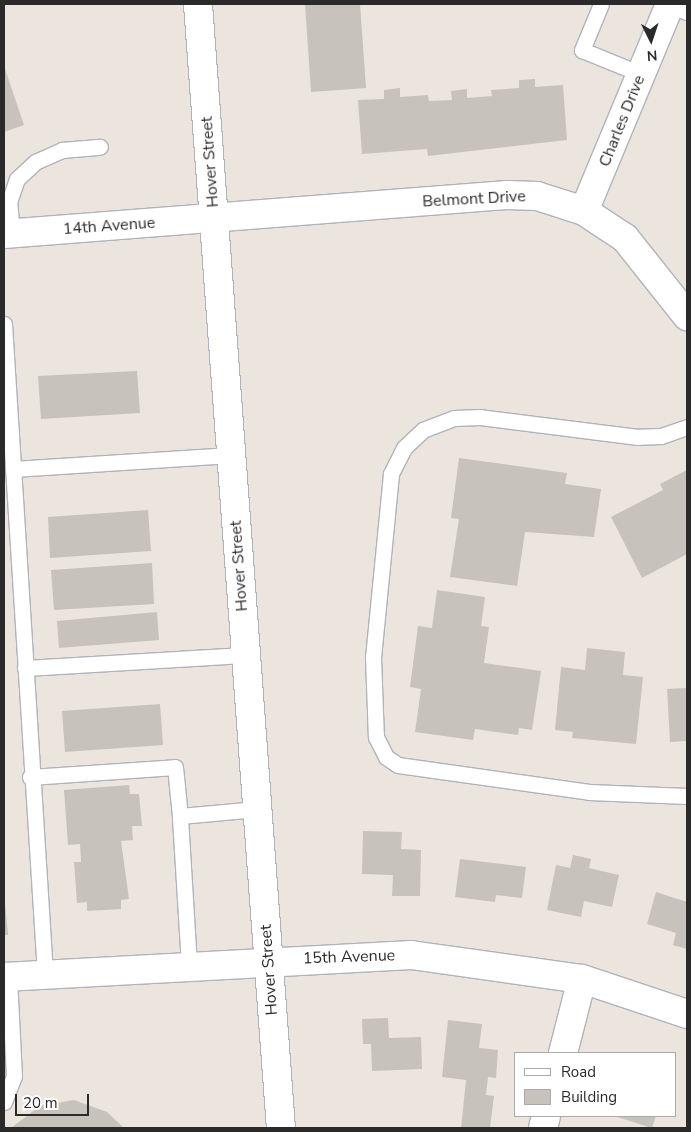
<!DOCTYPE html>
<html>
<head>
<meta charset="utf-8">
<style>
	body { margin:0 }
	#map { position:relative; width:691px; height:1132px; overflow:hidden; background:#ece5dd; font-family:"Nunito Sans",sans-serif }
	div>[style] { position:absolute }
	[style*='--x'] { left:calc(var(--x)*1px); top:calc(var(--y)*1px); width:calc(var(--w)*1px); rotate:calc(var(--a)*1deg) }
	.building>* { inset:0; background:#c7c2bc }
	.roads { filter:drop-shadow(1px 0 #b0b3bd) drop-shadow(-1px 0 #b0b3bd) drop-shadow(0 1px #b0b3bd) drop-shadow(0 -1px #b0b3bd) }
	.service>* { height:15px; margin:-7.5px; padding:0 7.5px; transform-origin:7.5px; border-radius:7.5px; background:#fff }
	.minor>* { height:28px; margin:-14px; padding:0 14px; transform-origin:14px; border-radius:14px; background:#fff }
	.tertiary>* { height:28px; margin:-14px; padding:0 14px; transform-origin:14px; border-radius:14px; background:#fff }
	.secondary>* { height:28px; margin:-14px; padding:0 14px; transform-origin:14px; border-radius:14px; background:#fff }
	span { translate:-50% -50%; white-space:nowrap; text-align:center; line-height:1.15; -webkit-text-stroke:4px #fff; paint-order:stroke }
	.street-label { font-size:16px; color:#2a2a2a }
	.frame { position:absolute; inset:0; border:5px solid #2a2a2a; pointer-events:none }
	.legend { position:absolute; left:514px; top:1052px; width:162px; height:65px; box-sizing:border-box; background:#fff; border:1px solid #aaa; margin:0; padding:6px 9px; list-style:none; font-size:15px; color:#2a2a2a }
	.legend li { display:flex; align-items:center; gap:10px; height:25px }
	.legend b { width:25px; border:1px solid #aaa }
	.north { position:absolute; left:626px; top:15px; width:50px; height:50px; -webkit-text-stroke:4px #fff; paint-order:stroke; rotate:176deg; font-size:14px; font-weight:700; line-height:20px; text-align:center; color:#2a2a2a }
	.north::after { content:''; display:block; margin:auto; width:18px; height:22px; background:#2a2a2a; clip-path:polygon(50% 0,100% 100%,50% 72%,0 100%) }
	.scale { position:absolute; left:15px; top:1094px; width:74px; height:22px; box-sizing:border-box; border:2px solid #2a2a2a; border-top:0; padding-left:6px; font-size:15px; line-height:18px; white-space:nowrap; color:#2a2a2a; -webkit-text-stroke:4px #fff; paint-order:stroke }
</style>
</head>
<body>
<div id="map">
	<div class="building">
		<div style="clip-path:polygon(305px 4px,360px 4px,366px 88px,311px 92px)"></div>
		<div style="clip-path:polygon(4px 66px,24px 125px,4px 132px)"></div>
		<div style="clip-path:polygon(535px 79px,535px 87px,563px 85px,567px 140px,428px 156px,427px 149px,362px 154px,358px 100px,384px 99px,384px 90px,400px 88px,400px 97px,428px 95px,429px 101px,452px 100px,451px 91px,467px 89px,467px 98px,492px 96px,491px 90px,519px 88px,519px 80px)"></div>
		<div style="clip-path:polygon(137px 371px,140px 413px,41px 419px,38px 376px)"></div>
		<div style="clip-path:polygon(459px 458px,567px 473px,565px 484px,601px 489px,594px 537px,525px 532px,517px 586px,450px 577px,459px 519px,451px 518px)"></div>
		<div style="clip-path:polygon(687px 470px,687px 554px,642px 578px,611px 517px,663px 490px,660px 484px)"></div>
		<div style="clip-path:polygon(148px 510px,151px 551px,50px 558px,48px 517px)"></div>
		<div style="clip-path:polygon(152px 563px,154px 604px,54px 610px,51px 570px)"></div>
		<div style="clip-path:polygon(437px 590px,485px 597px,481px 626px,489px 627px,484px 663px,541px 671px,532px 730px,519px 728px,518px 735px,475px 729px,473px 740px,415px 732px,421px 689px,410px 687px,418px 626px,432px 628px)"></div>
		<div style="clip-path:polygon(157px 612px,159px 640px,59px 648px,57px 621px)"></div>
		<div style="clip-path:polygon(587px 648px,625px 652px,623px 675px,643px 677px,636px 744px,572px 738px,573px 732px,555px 730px,561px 667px,585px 670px)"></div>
		<div style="clip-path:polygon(687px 688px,687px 741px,670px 742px,667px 689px)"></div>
		<div style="clip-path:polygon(160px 704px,163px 745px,65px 752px,62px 711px)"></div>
		<div style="clip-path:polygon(129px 785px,130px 794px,139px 794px,142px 826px,132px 826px,133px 840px,121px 841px,129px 899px,121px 900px,121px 909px,87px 911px,87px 902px,77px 903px,74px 862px,81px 862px,80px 844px,68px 845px,64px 790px)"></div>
		<div style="clip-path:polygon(363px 831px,402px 832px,401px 849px,421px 850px,420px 896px,392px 896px,393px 875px,362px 874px)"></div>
		<div style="clip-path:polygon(573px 855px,591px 859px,589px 868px,619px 875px,612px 907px,584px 901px,581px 917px,547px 910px,556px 865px,570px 868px)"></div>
		<div style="clip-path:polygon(460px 859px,526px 867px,522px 898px,496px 895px,495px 902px,455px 897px)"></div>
		<div style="clip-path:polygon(4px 892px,8px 935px,4px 935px)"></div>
		<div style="clip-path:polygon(656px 892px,687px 902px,687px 949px,673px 945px,676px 933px,647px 924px)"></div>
		<div style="clip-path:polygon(388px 1018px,389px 1038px,421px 1037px,422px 1069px,372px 1071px,371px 1044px,363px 1044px,362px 1019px)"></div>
		<div style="clip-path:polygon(448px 1020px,482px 1024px,479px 1048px,498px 1050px,496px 1078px,488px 1077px,486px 1095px,494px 1096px,490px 1128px,461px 1128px,466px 1080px,442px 1077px)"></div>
		<div style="clip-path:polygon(74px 1100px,107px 1112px,124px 1128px,11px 1128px,40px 1106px)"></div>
		<div style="clip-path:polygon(614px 1116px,656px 1116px,652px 1128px)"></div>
	</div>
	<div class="roads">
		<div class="service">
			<div style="--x:601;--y:4;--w:50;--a:112.4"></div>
			<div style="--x:582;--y:50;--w:64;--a:22.1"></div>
			<div style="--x:666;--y:4;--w:22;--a:21"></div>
			<div style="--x:12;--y:234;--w:32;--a:-95"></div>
			<div style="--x:9;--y:202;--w:24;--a:-71"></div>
			<div style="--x:17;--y:179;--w:25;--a:-43"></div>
			<div style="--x:35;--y:162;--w:30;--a:-24"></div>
			<div style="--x:62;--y:150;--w:38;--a:-5"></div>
			<div style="--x:4;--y:324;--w:651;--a:86.39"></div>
			<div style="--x:687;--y:427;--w:28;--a:161"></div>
			<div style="--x:661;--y:436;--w:23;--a:178"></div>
			<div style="--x:638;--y:437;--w:159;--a:-172.8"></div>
			<div style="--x:480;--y:417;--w:26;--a:178"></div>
			<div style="--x:454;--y:418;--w:33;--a:159"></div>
			<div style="--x:423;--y:430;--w:26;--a:137"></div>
			<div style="--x:404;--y:448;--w:29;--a:117"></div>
			<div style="--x:391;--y:474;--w:184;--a:95.6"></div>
			<div style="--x:373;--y:657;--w:80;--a:87.9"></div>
			<div style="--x:376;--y:737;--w:22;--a:63"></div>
			<div style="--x:386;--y:757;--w:14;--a:34"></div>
			<div style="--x:398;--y:765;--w:193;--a:8"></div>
			<div style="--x:589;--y:792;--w:98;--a:2.3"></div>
			<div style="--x:13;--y:469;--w:218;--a:-3.7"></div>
			<div style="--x:25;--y:668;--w:220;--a:-3.4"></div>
			<div style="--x:30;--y:777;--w:145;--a:-3.9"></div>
			<div style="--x:175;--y:767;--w:49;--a:84.2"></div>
			<div style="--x:189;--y:965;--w:149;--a:-93.5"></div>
			<div style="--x:180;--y:816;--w:77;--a:-5.2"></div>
			<div style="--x:4;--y:1102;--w:28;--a:-69"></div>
			<div style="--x:14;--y:1076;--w:100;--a:-92.9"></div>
		</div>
		<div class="minor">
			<div style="--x:584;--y:211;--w:224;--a:-67.4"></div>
			<div style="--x:4;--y:234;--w:505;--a:-4.43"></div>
			<div style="--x:507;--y:195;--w:30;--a:2"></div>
			<div style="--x:537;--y:196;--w:49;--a:17.7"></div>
			<div style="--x:584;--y:211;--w:49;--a:33.4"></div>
			<div style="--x:625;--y:238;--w:100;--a:51.5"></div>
			<div style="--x:563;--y:1053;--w:76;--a:-75.6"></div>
			<div style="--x:543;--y:1128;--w:12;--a:-76"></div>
		</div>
		<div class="tertiary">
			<div style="--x:4;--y:977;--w:408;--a:-3.1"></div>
			<div style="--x:411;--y:955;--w:173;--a:8"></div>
			<div style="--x:582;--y:979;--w:111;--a:18.4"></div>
		</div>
		<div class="secondary">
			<div style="--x:198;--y:4;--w:1127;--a:85.78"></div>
		</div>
	</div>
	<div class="street-label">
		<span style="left:622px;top:121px;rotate:-68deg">Charles Drive</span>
		<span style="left:210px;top:162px;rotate:-94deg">Hover Street</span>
		<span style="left:474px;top:199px;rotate:-3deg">Belmont Drive</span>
		<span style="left:109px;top:226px;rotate:-4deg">14th Avenue</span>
		<span style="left:239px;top:566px;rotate:-94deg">Hover Street</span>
		<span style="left:349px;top:957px;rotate:-2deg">15th Avenue</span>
		<span style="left:269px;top:970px;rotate:-94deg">Hover Street</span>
	</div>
	<div class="frame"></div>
	<ul class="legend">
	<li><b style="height:6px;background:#fff"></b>Road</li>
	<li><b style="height:14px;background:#c7c2bc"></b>Building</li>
	</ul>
	<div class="north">N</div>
	<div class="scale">20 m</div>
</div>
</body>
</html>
